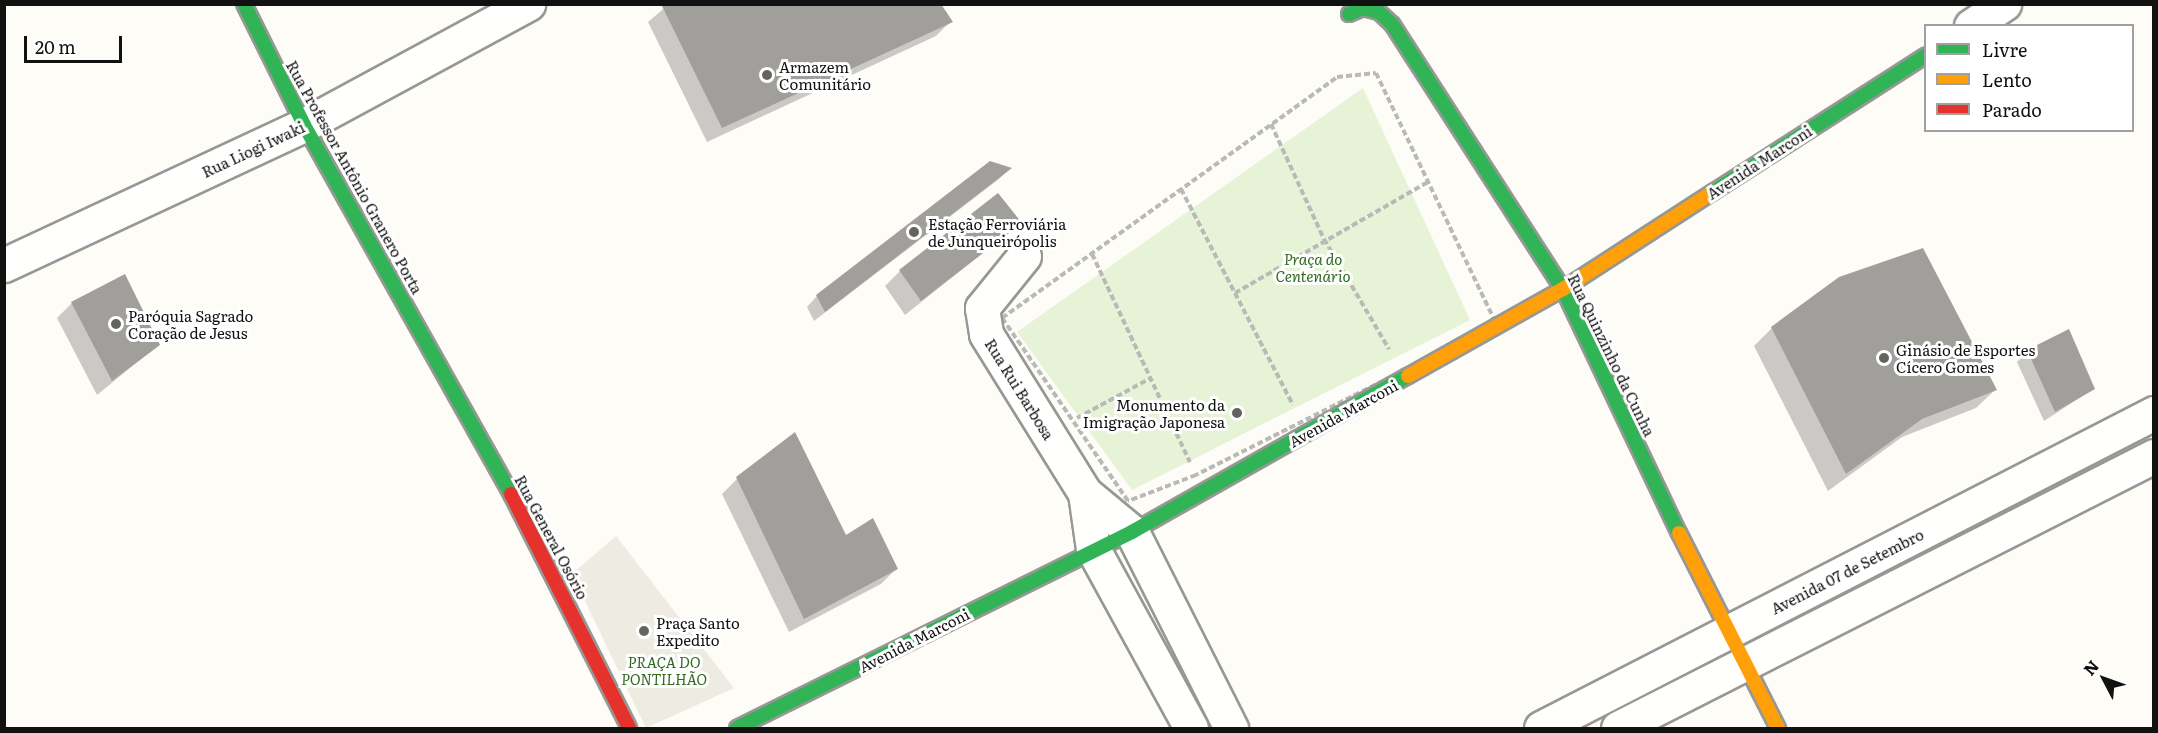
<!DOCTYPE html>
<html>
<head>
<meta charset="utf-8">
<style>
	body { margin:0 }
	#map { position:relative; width:2158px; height:733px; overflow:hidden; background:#fdfcf7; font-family:Literata,serif }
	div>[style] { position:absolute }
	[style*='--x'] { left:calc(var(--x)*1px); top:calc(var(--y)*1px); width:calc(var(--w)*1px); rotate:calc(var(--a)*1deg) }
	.green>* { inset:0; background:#e7f3d7 }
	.plaza>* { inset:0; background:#edebe2 }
	.shadow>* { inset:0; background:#0003 }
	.building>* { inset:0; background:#a19f9c }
	.path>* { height:4px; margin-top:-2px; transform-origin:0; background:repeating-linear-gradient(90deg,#b9b9b8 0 6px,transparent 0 9px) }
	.roads { filter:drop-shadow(2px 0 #979795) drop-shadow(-2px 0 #979795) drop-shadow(0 2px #979795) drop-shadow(0 -2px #979795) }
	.street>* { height:33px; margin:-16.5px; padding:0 16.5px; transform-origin:16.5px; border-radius:16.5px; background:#fffffe }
	.fast>* { height:14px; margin:-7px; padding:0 7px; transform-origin:7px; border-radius:7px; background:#30b455 }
	.slow>* { height:14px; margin:-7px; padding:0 7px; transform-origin:7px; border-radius:7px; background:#ff9f0a }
	.jam>* { height:14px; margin:-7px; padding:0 7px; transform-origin:7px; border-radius:7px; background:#e5322d }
	.dots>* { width:16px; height:16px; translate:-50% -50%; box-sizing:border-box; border:3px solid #fff; border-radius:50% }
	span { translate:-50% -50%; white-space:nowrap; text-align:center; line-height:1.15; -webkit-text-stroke:6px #fff; paint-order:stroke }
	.poi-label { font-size:15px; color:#111 }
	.left { translate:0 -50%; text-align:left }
	.right { translate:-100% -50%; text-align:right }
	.street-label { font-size:15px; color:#111 }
	.park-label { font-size:15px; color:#2f6b1f; font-style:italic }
	.frame { position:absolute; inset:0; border:6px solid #111; pointer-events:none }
	.legend { position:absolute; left:1924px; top:24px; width:210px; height:108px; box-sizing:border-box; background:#fff; border:2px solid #a0a0a0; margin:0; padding:8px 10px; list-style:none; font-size:18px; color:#111 }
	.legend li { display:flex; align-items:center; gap:12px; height:30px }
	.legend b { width:30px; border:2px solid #a0a0a0 }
	.north { position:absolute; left:2074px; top:649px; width:60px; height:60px; -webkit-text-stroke:4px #fff; paint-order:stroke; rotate:311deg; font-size:16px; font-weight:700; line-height:24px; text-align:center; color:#111 }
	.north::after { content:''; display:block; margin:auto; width:21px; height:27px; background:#111; clip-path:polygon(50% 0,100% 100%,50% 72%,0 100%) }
	.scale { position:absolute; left:24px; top:36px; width:98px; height:27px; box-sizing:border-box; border:3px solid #111; border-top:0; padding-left:8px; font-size:18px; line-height:21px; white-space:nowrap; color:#111; -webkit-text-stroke:4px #fff; paint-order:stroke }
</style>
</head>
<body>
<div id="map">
	<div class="green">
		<div style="clip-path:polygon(1363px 88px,1470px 320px,1132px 490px,1017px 332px)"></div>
	</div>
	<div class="plaza">
		<div style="clip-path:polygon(616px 536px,734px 688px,646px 728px,572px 574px)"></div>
	</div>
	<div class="shadow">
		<div style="clip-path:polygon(669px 4px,939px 4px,951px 21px,936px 36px,707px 142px,648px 22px)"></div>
		<div style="clip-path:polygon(1009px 169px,999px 179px,814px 321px,807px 307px,817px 296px)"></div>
		<div style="clip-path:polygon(1020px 223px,905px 315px,885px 286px,900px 271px)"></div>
		<div style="clip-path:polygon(124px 276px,158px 345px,97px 395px,57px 318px,72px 303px)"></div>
		<div style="clip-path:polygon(1772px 328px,1995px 390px,1976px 408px,1902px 437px,1828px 491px,1754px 346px)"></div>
		<div style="clip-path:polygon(2028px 351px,2093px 389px,2044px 421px,2017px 362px)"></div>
		<div style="clip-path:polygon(737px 479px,845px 537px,896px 569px,881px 584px,789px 632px,722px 494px)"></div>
	</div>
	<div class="building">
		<div style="clip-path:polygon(941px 4px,953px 22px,722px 128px,662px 6px)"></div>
		<div style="clip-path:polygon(990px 161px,1012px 168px,825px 312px,816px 295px)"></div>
		<div style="clip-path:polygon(998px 193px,1022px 223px,921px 301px,899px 270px)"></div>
		<div style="clip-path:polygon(1923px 248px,1997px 390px,1922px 419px,1846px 474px,1771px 327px,1839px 277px)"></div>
		<div style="clip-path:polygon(125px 274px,160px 345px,112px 381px,71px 302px)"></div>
		<div style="clip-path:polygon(2069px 329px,2095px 389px,2055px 412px,2027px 350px)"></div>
		<div style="clip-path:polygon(795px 432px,846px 535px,873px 518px,898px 569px,804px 619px,736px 477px)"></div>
	</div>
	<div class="path">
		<div style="--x:1376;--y:73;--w:278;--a:64.4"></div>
		<div style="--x:1496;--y:324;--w:336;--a:153.3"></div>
		<div style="--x:1196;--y:475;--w:73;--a:159.1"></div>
		<div style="--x:1128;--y:501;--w:222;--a:-124.5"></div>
		<div style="--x:1002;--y:318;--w:413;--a:-35.7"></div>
		<div style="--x:1337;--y:77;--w:39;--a:-6"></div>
		<div style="--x:1271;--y:124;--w:127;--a:65.3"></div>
		<div style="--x:1324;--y:239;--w:128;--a:59.4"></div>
		<div style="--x:1181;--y:189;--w:243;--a:62.6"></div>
		<div style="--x:1092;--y:254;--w:230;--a:64.8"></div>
		<div style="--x:1235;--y:293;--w:223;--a:-29.9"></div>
		<div style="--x:1077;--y:418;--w:84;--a:-28.4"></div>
	</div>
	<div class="roads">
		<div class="street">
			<div style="--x:1971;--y:26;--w:40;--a:-34"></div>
			<div style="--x:1024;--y:256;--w:67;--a:128.9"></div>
			<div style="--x:982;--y:308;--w:26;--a:81"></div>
			<div style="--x:986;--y:334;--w:187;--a:58.1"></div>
			<div style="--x:1085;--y:493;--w:61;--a:39.7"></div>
			<div style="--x:1132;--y:532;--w:220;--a:63.2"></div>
			<div style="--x:4;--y:265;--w:331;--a:-25"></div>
			<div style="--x:304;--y:125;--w:255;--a:-28.4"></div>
			<div style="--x:1085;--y:493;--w:57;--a:81.9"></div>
			<div style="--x:1093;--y:549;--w:204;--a:61.3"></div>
			<div style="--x:1541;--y:728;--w:689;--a:-27.2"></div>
			<div style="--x:1618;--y:728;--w:601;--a:-26.91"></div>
		</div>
		<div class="fast">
			<div style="--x:244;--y:4;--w:135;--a:63.6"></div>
			<div style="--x:304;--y:125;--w:423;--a:60.7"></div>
			<div style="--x:1349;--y:14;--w:15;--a:-23"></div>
			<div style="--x:1363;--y:8;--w:16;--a:14"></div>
			<div style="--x:1379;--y:12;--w:18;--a:43"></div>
			<div style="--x:1392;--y:24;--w:315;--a:57.2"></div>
			<div style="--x:1563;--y:289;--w:270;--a:64.6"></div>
			<div style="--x:1713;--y:192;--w:253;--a:-32.7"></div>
			<div style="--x:737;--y:728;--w:441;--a:-26.4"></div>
			<div style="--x:1132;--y:532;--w:317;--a:-29.5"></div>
		</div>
		<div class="slow">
			<div style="--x:1408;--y:376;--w:178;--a:-29.3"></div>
			<div style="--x:1563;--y:289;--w:179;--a:-32.9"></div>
			<div style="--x:1679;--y:533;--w:219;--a:63.1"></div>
		</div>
		<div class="jam">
			<div style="--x:511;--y:494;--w:262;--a:63.2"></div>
		</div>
	</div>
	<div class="dots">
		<div style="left:767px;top:75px;background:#646362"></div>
		<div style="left:914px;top:232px;background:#646362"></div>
		<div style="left:116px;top:324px;background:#646362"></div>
		<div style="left:1884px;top:358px;background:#646362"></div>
		<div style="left:1237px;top:413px;background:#646362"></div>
		<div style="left:644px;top:631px;background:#646362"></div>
	</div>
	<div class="poi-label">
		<span class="left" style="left:779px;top:75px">Armazem<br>Comunitário</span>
		<span class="left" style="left:928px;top:232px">Estação Ferroviária<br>de Junqueirópolis</span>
		<span class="left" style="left:128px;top:324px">Paróquia Sagrado<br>Coração de Jesus</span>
		<span class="left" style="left:1896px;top:358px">Ginásio de Esportes<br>Cícero Gomes</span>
		<span class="right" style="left:1225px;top:413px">Monumento da<br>Imigração Japonesa</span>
		<span class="left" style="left:656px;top:631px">Praça Santo<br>Expedito</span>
	</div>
	<div class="street-label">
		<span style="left:253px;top:149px;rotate:-25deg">Rua Liogi Iwaki</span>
		<span style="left:1759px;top:162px;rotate:-33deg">Avenida Marconi</span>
		<span style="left:355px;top:177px;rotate:61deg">Rua Professor Antônio Granero Porta</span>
		<span style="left:1612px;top:355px;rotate:64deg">Rua Quinzinho da Cunha</span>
		<span style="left:1020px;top:389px;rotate:58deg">Rua Rui Barbosa</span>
		<span style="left:1343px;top:413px;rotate:-29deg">Avenida Marconi</span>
		<span style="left:552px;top:537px;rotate:62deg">Rua General Osório</span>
		<span style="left:1847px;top:571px;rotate:-27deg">Avenida 07 de Setembro</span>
		<span style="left:914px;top:640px;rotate:-27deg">Avenida Marconi</span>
	</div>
	<div class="park-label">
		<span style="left:1313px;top:267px">Praça do<br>Centenário</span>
		<span style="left:664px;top:670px">PRAÇA DO<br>PONTILHÃO</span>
	</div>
	<div class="frame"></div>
	<ul class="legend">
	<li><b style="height:8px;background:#30b455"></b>Livre</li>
	<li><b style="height:8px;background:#ff9f0a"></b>Lento</li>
	<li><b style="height:8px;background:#e5322d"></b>Parado</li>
	</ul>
	<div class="north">N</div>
	<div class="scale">20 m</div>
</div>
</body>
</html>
